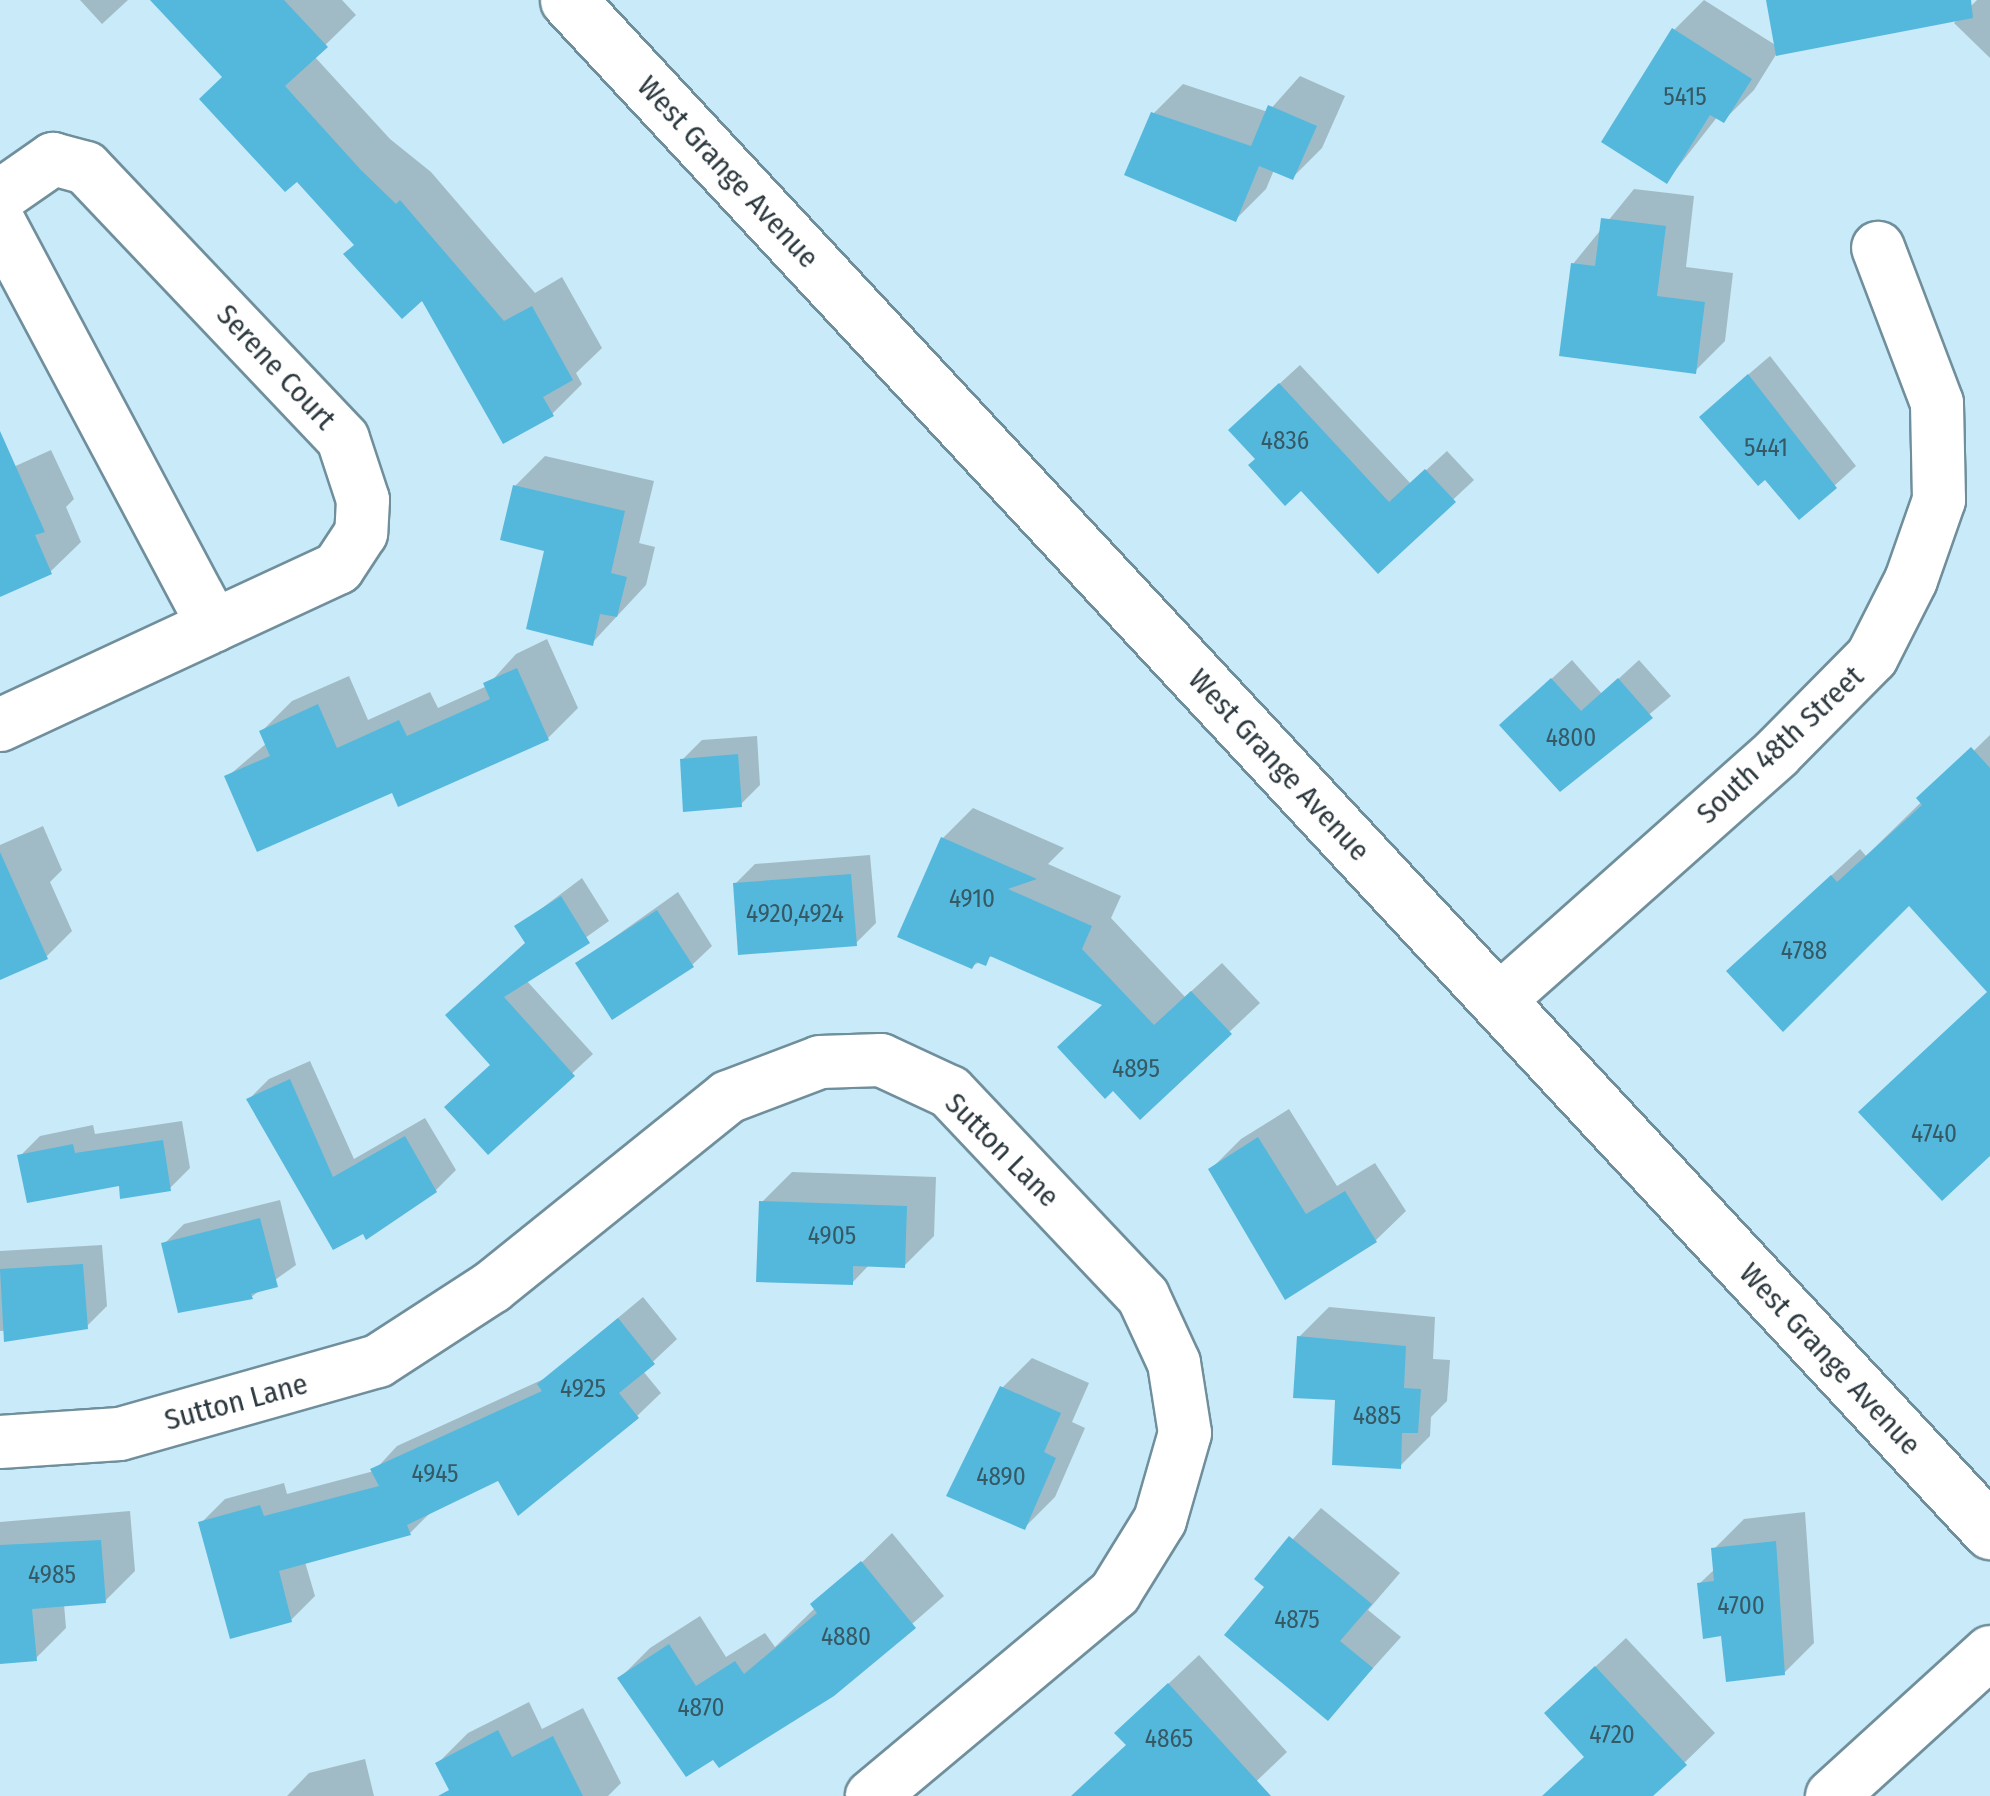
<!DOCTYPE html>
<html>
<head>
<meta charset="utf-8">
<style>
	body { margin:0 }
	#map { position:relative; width:1990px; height:1796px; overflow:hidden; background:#c9eaf8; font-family:"Fira Sans Condensed",sans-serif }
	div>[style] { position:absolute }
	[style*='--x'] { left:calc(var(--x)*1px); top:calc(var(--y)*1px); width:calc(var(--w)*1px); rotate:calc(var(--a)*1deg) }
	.shadow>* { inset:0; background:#0003 }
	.building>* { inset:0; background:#54b8dd }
	.roads { filter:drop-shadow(2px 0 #708f9c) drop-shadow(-2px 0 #708f9c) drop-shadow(0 2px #708f9c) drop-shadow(0 -2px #708f9c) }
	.street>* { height:52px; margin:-26px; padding:0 26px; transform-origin:26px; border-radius:26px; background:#fff }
	.secondary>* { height:55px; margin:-27.5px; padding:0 27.5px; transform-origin:27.5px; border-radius:27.5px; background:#fff }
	span { translate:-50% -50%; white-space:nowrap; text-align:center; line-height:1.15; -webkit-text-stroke:9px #fff; paint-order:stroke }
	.number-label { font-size:25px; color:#365966 }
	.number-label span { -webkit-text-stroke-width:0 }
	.street-label { font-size:30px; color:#2c393f }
</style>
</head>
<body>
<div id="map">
	<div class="shadow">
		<div style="clip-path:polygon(80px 0,128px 0,102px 24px)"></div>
		<div style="clip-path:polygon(154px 0,342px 0,356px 15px,314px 56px,390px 139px,431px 172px,535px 293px,562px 277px,602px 348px,576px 373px,582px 384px,552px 414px,356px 244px,225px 76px)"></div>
		<div style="clip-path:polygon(1704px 0,1777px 46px,1768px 0,1938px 0,1777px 53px,1754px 90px,1724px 120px,1718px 116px,1667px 181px,1674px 30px)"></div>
		<div style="clip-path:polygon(1977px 0,1990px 0,1990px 58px,1954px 23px)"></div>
		<div style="clip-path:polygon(1300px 76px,1345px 96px,1322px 148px,1292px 178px,1274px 170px,1266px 189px,1236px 219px,1153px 114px,1183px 84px,1268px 112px)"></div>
		<div style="clip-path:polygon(1634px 189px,1694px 196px,1686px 267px,1733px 273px,1725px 341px,1695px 371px,1573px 264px)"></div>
		<div style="clip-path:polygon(1770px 356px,1856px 466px,1800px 517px,1722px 397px)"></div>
		<div style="clip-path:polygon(1300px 365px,1411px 484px,1447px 451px,1474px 480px,1378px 570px,1301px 487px,1258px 459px,1251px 410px)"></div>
		<div style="clip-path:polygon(51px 450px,74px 499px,66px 507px,81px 542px,51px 571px,0 594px,0 473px)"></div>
		<div style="clip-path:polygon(545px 456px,654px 481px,639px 543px,655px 547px,646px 585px,592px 643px,515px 486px)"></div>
		<div style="clip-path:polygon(547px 639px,578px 708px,548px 738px,393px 789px,227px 777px,267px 743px,262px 731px,292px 701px,349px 676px,368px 720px,430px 692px,438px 708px,487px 686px,516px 654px)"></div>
		<div style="clip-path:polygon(1572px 660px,1602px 694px,1639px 660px,1671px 696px,1561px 789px,1522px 706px)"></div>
		<div style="clip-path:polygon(1990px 735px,1990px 992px,1909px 902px,1757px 944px,1860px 849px,1866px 856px)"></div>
		<div style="clip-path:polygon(757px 736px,760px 785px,740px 805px,682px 760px,702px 740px)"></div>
		<div style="clip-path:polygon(973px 808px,1064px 848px,1048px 864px,1121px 896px,1111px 918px,1185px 997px,1222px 963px,1260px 1003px,1140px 1116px,1105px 1003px,994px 955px,972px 966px,943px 838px)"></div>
		<div style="clip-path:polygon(43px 826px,62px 870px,50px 882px,72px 931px,46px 957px,0 977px,0 845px)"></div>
		<div style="clip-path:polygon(870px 855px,876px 923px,856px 943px,735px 884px,755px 864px)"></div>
		<div style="clip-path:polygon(582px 878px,609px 921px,526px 980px,593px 1054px,488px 1151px,493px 1064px,468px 995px,527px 942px,517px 927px)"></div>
		<div style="clip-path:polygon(678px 892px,712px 946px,692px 965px,578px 963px)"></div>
		<div style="clip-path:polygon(310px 1061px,354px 1159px,425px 1118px,456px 1170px,436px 1190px,363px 1230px,249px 1099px,269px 1079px)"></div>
		<div style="clip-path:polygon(1289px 1109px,1337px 1186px,1375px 1163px,1406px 1211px,1376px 1240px,1286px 1296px,1211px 1169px,1241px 1139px)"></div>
		<div style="clip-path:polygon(182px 1121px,190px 1168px,170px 1188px,121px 1183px,20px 1156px,40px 1136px,93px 1125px,95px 1134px)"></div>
		<div style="clip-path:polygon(792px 1172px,936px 1177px,934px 1236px,904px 1266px,870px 1264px,852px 1283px,762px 1202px)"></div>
		<div style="clip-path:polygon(280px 1200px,296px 1265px,251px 1297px,164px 1244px,184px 1224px)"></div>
		<div style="clip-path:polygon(102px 1245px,107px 1306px,86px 1327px,0 1331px,0 1251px)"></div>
		<div style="clip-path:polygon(643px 1297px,677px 1339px,643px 1371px,661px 1393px,637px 1416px,434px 1509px,410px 1533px,305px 1562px,315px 1596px,291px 1620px,201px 1523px,225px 1499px,284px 1483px,287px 1494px,374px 1471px,397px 1446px,546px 1378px)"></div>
		<div style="clip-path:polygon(1329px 1307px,1435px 1317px,1433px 1359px,1450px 1360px,1447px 1401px,1431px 1417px,1430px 1436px,1400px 1466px,1338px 1397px,1299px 1337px)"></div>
		<div style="clip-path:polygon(1032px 1358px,1089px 1383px,1072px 1422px,1085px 1428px,1055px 1497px,1025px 1527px,1002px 1388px)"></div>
		<div style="clip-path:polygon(1321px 1508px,1400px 1573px,1368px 1610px,1401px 1637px,1328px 1718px,1267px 1587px,1257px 1579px)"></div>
		<div style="clip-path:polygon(130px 1511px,135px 1571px,105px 1601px,64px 1604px,66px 1628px,36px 1658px,0 1662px,0 1522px)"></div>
		<div style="clip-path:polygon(1805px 1512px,1814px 1643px,1784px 1673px,1723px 1634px,1699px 1584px,1716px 1568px,1714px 1549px,1744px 1519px)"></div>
		<div style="clip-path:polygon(892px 1533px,944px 1596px,832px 1694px,720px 1765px,620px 1678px,650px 1648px,700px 1616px,726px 1657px,765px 1633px,775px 1647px)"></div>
		<div style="clip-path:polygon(1626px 1638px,1715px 1733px,1650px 1796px,1544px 1796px,1587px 1756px,1577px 1684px)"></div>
		<div style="clip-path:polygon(1199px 1655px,1287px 1752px,1241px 1796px,1076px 1796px,1128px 1744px,1148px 1703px)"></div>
		<div style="clip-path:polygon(529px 1702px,542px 1729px,583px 1708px,621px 1783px,608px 1796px,455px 1796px,438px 1763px,468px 1733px)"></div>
		<div style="clip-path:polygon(365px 1759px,374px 1796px,287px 1796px,309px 1773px)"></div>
	</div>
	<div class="building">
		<div style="clip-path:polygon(150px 0,284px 0,328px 47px,285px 86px,360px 169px,396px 204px,400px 200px,504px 321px,532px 306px,573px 380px,543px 397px,554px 416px,503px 444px,422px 301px,402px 319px,343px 254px,354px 245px,297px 182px,285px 192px,199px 99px,222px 77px)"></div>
		<div style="clip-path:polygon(1766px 0,1971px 0,1973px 18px,1776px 56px)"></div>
		<div style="clip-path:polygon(1672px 28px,1752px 79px,1724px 123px,1710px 115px,1667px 184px,1601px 142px)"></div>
		<div style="clip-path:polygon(1268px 105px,1317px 126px,1293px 180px,1259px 166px,1236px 222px,1124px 175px,1151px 112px,1251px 146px)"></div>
		<div style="clip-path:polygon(1601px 218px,1666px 226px,1657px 296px,1705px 302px,1696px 374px,1559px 356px,1571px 263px,1595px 266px)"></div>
		<div style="clip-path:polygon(1748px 374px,1837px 488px,1799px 520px,1765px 480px,1758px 486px,1699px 417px)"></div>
		<div style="clip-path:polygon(1279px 383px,1389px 502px,1425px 469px,1456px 502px,1378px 574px,1301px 491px,1285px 506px,1248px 465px,1255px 459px,1228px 430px)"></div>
		<div style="clip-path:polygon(0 431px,45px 532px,35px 535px,52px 574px,0 597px)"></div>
		<div style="clip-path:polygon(513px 485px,625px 511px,611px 573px,627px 577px,617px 617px,600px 614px,593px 646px,526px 629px,544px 551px,500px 540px)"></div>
		<div style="clip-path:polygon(517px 668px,549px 740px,398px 807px,392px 793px,257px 852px,224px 776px,270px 756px,259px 731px,318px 704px,337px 748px,399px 720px,407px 736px,490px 699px,483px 683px)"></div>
		<div style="clip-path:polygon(1551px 678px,1581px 711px,1618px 678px,1653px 718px,1560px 792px,1499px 725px)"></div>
		<div style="clip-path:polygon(1971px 747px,1990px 768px,1990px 1156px,1942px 1201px,1858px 1112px,1987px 992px,1909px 906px,1783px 1032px,1726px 971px,1831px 875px,1837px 882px,1922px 805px,1916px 798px)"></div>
		<div style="clip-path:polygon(738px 754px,742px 807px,683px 812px,680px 759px)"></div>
		<div style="clip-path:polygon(941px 837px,1037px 879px,1008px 889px,1092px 926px,1082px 949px,1154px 1025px,1191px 991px,1232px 1034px,1140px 1120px,1113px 1091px,1105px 1099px,1057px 1047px,1102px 1005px,990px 956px,986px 966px,976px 962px,972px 969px,897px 937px)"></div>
		<div style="clip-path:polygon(0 852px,48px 959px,0 980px)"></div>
		<div style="clip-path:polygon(851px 874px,857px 946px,738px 955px,733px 883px)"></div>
		<div style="clip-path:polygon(561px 896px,590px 943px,504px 997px,575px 1076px,488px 1155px,444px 1107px,490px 1065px,445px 1015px,525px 943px,514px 926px)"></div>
		<div style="clip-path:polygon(657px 910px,694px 967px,612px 1020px,575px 963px)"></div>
		<div style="clip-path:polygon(290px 1079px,333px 1177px,405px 1136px,437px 1192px,366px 1240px,363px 1234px,333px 1250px,246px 1099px)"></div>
		<div style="clip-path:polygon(1258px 1137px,1306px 1214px,1345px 1191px,1377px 1242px,1285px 1300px,1208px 1169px)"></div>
		<div style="clip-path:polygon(163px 1140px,171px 1191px,120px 1199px,119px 1186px,27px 1203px,17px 1155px,73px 1144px,75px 1153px)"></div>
		<div style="clip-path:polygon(759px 1201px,907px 1206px,905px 1268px,853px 1266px,853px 1285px,756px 1282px)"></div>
		<div style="clip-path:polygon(260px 1218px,278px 1287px,251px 1294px,253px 1299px,178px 1313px,161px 1243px)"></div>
		<div style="clip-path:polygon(83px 1264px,88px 1329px,4px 1342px,0 1269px)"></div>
		<div style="clip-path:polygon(618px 1318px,655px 1364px,619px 1393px,639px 1418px,518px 1516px,498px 1481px,407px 1525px,411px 1535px,279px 1571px,292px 1622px,230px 1639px,198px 1522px,260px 1505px,264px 1516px,379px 1486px,370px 1469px,542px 1391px,537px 1384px)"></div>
		<div style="clip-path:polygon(1297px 1336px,1406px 1346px,1404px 1388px,1421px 1389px,1418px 1433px,1402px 1433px,1401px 1469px,1332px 1465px,1335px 1400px,1293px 1398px)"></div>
		<div style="clip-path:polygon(1000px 1386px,1061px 1413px,1044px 1452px,1056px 1458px,1025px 1530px,946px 1496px)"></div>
		<div style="clip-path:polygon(1289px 1536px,1372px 1604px,1340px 1641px,1373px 1668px,1328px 1721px,1224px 1635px,1264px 1587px,1254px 1579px)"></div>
		<div style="clip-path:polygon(101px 1540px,106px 1603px,32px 1609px,37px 1661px,0 1664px,0 1545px)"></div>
		<div style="clip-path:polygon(1776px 1541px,1785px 1675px,1726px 1682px,1721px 1636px,1703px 1639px,1697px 1583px,1714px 1581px,1711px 1548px)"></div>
		<div style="clip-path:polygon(861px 1561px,916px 1628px,834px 1696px,719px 1768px,713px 1760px,686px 1777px,617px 1678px,669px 1644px,696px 1686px,735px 1661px,744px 1674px,817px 1613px,810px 1604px)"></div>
		<div style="clip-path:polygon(1595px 1666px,1687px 1765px,1653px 1796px,1542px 1796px,1584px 1757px,1544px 1713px)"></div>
		<div style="clip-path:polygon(1168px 1683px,1271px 1796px,1071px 1796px,1126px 1745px,1114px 1733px)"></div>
		<div style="clip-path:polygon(498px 1730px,512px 1757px,553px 1736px,583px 1796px,438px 1796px,449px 1790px,435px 1763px)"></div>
	</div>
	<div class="roads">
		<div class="street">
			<div style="--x:0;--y:196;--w:65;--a:-34.9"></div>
			<div style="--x:53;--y:159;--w:34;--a:15"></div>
			<div style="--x:86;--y:168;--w:373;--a:46.5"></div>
			<div style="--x:343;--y:439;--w:64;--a:71.8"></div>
			<div style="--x:363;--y:500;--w:33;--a:93"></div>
			<div style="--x:361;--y:533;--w:42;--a:123.3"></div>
			<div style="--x:338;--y:568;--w:373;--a:155.1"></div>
			<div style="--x:0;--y:224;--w:455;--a:62"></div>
			<div style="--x:1498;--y:1001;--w:372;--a:-41.6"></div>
			<div style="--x:1776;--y:754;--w:136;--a:-45.3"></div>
			<div style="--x:1872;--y:657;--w:86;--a:-63.1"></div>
			<div style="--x:1911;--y:580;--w:85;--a:-70.7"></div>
			<div style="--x:1939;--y:500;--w:97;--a:-91.2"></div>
			<div style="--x:1937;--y:403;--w:166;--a:-110.8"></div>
			<div style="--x:0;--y:1442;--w:120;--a:-3.8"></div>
			<div style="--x:120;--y:1434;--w:268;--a:-15.8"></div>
			<div style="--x:378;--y:1361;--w:136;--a:-33"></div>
			<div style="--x:492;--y:1287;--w:303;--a:-38.8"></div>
			<div style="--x:728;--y:1097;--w:98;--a:-20.8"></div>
			<div style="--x:820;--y:1062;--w:61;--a:-1.9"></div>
			<div style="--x:881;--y:1060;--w:76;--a:24.9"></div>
			<div style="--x:950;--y:1092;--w:281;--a:46.6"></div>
			<div style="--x:1143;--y:1296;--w:74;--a:65.2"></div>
			<div style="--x:1174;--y:1363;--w:71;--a:81.1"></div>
			<div style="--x:1185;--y:1433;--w:91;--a:106"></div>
			<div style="--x:1160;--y:1520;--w:86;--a:121.7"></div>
			<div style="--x:1115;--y:1593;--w:317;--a:140.1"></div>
			<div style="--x:1832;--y:1796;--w:214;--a:-42.3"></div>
		</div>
		<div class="secondary">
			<div style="--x:568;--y:0;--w:2090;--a:47.11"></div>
		</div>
	</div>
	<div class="number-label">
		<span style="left:1685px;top:97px">5415</span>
		<span style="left:1285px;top:441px">4836</span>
		<span style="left:1766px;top:448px">5441</span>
		<span style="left:1571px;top:738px">4800</span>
		<span style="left:972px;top:899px">4910</span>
		<span style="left:795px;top:914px">4920,4924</span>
		<span style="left:1804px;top:951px">4788</span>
		<span style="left:1136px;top:1069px">4895</span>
		<span style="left:1934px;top:1134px">4740</span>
		<span style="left:832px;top:1236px">4905</span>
		<span style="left:583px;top:1389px">4925</span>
		<span style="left:1377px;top:1416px">4885</span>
		<span style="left:435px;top:1474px">4945</span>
		<span style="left:1001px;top:1477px">4890</span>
		<span style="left:52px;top:1575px">4985</span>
		<span style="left:1741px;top:1606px">4700</span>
		<span style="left:1297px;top:1620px">4875</span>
		<span style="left:846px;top:1637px">4880</span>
		<span style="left:701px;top:1708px">4870</span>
		<span style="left:1612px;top:1735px">4720</span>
		<span style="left:1169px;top:1739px">4865</span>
	</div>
	<div class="street-label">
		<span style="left:728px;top:172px;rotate:47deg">West Grange Avenue</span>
		<span style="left:276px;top:367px;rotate:47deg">Serene Court</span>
		<span style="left:1780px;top:745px;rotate:-43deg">South 48th Street</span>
		<span style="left:1279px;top:765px;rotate:47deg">West Grange Avenue</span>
		<span style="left:1002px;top:1150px;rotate:45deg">Sutton Lane</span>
		<span style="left:1830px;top:1359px;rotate:47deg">West Grange Avenue</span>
		<span style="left:236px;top:1402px;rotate:-15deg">Sutton Lane</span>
	</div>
</div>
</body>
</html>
